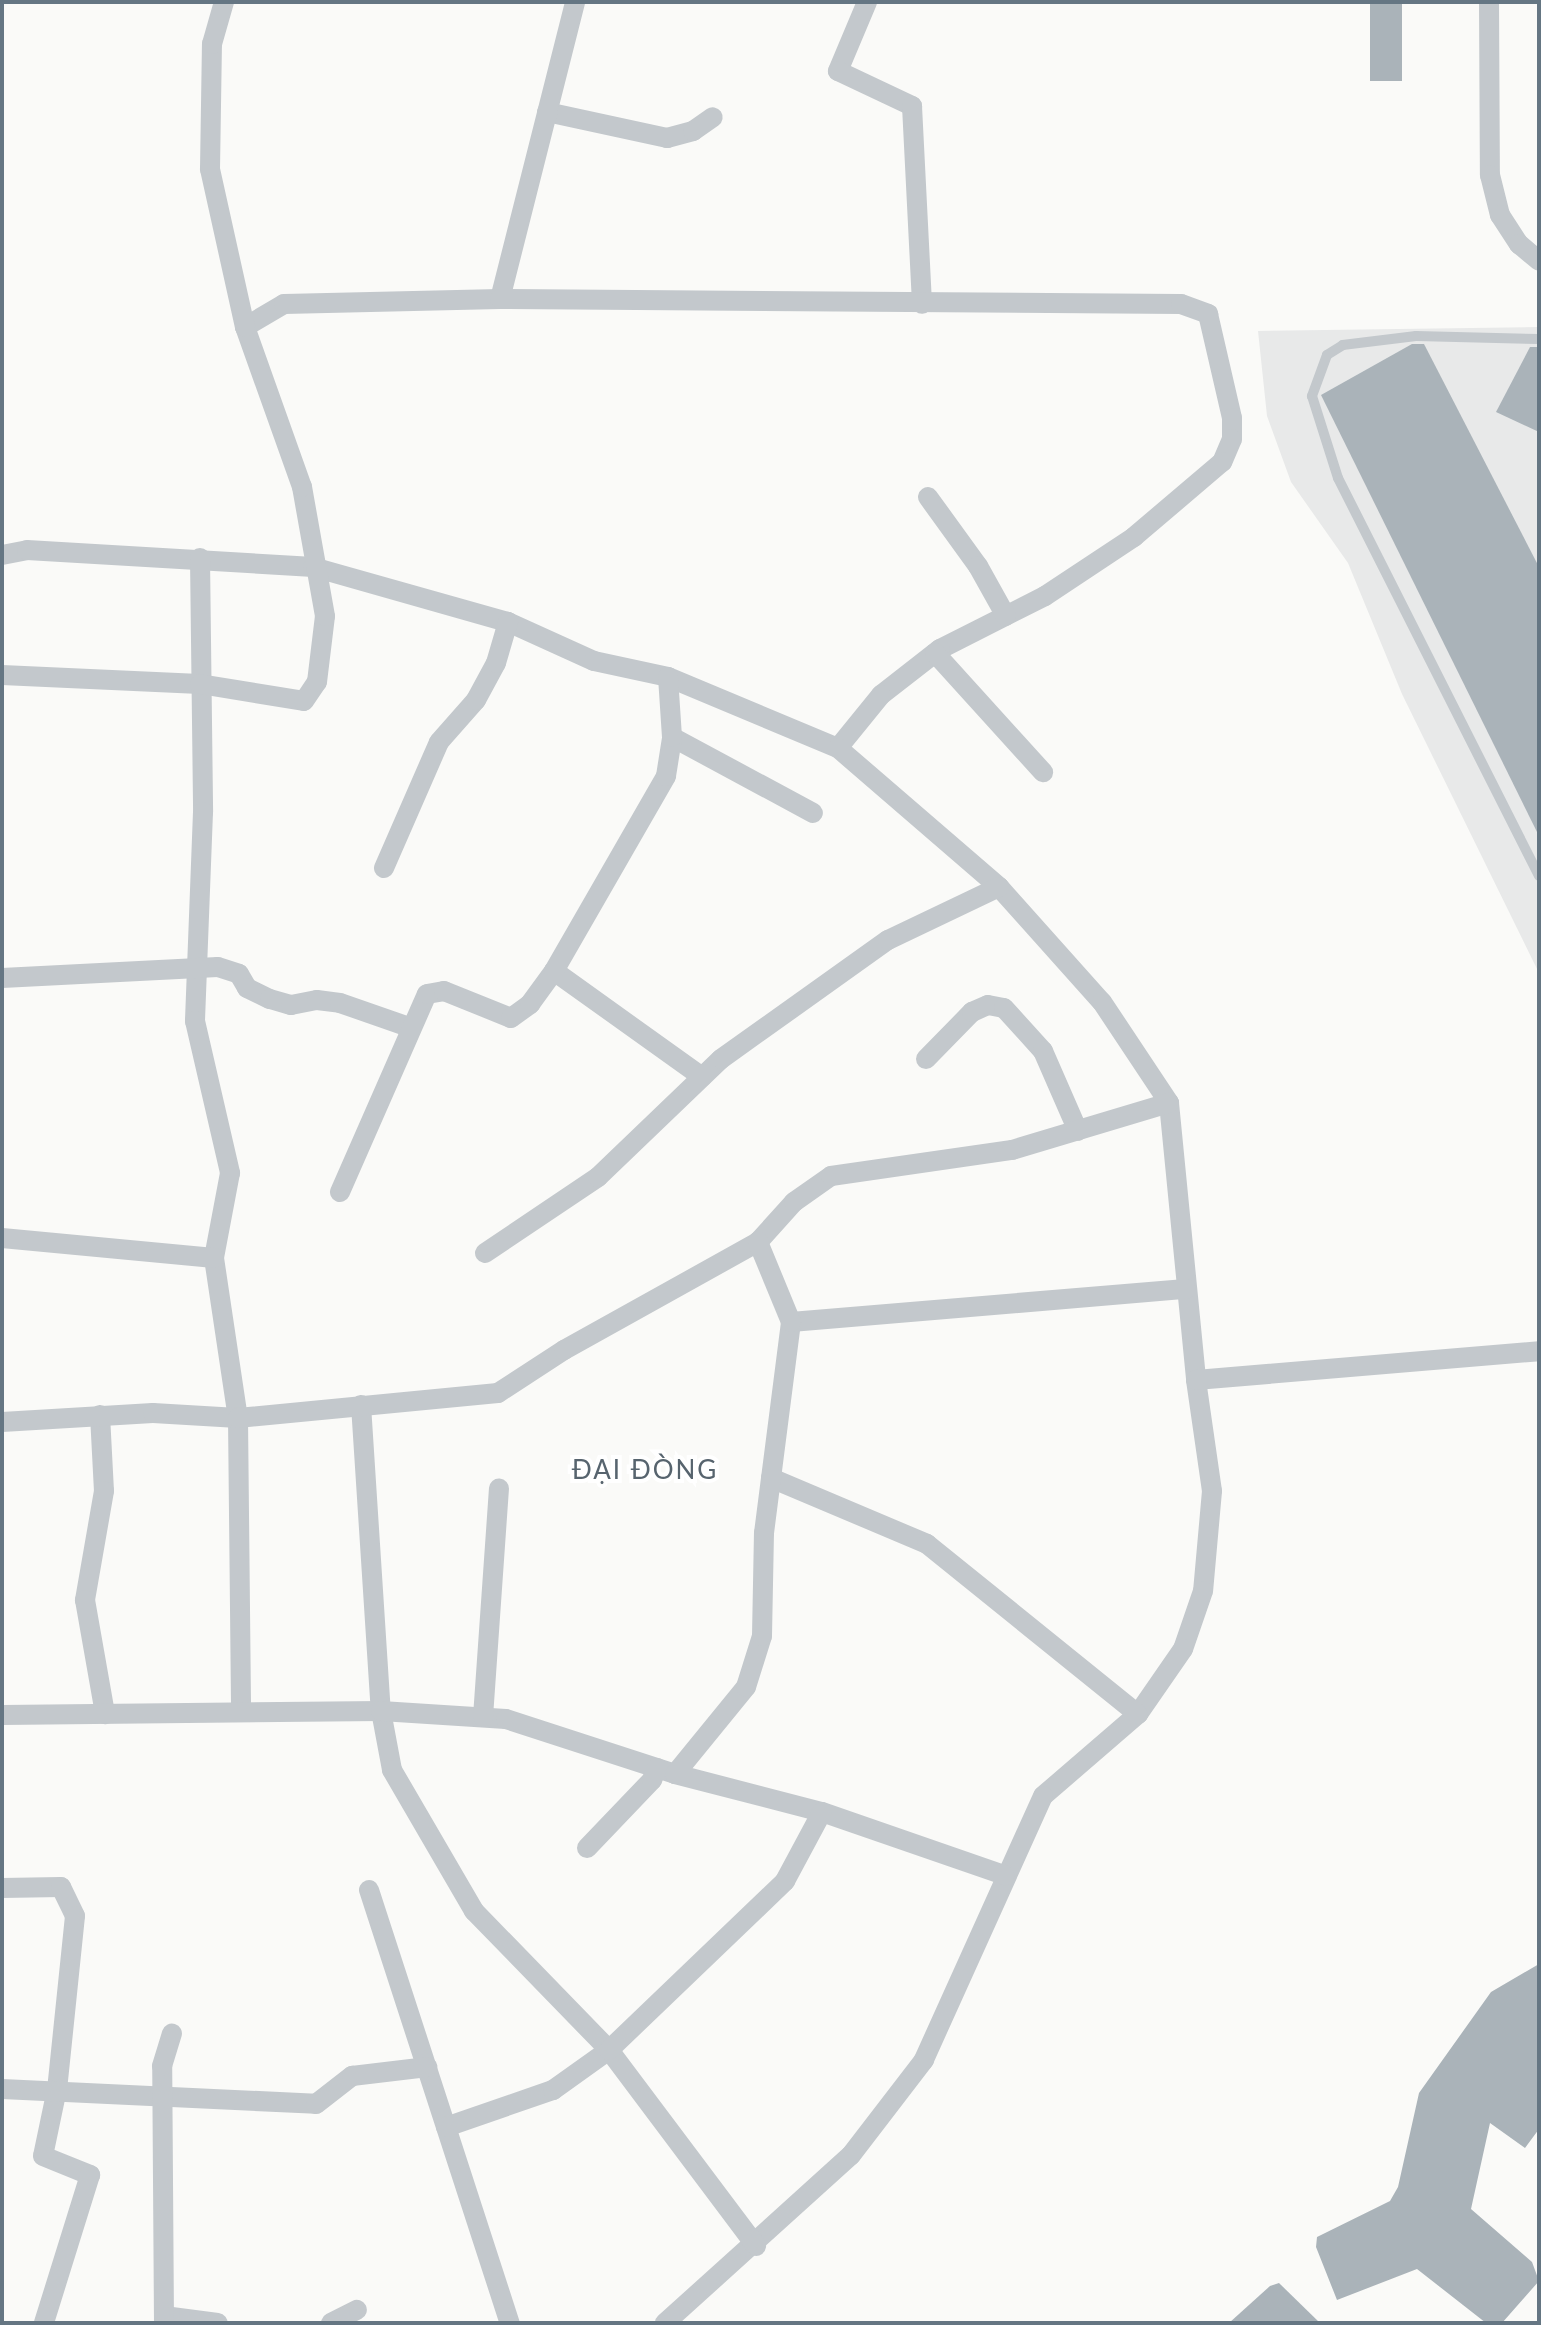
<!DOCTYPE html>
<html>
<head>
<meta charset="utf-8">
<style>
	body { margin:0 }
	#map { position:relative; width:1541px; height:2325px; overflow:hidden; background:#fafaf8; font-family:Lato,sans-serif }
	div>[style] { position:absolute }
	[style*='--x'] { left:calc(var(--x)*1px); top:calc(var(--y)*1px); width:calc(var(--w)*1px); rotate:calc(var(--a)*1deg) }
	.built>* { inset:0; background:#e8e9e9 }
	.building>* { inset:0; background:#aab3b9 }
	.lane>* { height:10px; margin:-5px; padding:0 5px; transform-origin:5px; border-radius:5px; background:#c3c8cc }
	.street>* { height:20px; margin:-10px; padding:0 10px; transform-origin:10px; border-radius:10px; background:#c3c8cc }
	span { translate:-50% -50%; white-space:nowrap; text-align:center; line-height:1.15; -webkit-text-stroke:8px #fff; paint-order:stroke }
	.quarter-label { font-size:26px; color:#57646e; letter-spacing:2px }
	.frame { position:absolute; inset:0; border:4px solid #657683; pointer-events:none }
</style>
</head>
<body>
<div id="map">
	<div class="built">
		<div style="clip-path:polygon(1539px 327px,1539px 973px,1402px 694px,1348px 563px,1291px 482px,1267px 416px,1258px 331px)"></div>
	</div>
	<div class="building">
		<div style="clip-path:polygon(1370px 2px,1402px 2px,1402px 81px,1370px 81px)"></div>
		<div style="clip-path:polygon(1412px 344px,1424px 344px,1539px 567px,1539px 836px,1321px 395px)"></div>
		<div style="clip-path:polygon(1530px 347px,1539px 347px,1539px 432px,1496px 412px)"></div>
		<div style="clip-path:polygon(1539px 1964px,1539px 2129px,1525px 2148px,1490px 2123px,1471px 2209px,1532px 2262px,1539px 2281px,1502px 2323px,1486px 2323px,1417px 2269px,1337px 2300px,1316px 2247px,1317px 2237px,1390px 2201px,1398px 2187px,1419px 2093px,1491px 1992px)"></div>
		<div style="clip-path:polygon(1279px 2283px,1320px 2323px,1229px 2323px,1270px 2286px)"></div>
	</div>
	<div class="lane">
		<div style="--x:1539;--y:339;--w:123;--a:-178.6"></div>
		<div style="--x:1416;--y:336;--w:74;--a:173"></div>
		<div style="--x:1343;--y:345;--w:19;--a:148"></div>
		<div style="--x:1327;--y:355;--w:44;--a:110.1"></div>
		<div style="--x:1312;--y:396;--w:86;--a:72.4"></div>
		<div style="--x:1338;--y:478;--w:446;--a:63.2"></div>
	</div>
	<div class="street">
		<div style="--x:867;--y:2;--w:75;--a:112.8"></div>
		<div style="--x:838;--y:71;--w:82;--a:25.3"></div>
		<div style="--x:912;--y:106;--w:198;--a:87.1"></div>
		<div style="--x:1489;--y:2;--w:173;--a:89.7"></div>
		<div style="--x:1490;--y:175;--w:41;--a:76"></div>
		<div style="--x:1500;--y:215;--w:35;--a:57"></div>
		<div style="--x:1519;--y:244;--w:26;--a:40"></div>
		<div style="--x:547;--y:112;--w:123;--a:12.2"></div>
		<div style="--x:667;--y:138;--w:27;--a:-15"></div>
		<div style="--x:693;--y:131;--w:24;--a:-35"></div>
		<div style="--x:500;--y:299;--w:306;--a:-75.8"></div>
		<div style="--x:245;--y:327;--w:45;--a:-30.5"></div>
		<div style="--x:284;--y:304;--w:216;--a:-1.3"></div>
		<div style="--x:500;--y:299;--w:681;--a:0.42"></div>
		<div style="--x:1181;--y:304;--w:29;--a:20"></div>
		<div style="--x:1208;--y:314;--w:107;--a:77"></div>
		<div style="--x:1232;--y:418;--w:21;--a:90"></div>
		<div style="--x:1232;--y:439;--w:25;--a:113"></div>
		<div style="--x:1222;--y:462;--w:116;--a:139.6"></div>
		<div style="--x:1134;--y:537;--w:107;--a:146.5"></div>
		<div style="--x:1045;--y:596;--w:118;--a:153.2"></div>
		<div style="--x:940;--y:649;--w:75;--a:142.1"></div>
		<div style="--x:881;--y:695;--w:68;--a:129.1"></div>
		<div style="--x:928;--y:497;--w:85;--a:54.1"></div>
		<div style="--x:978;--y:566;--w:57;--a:60.8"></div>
		<div style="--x:2;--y:555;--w:25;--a:-11"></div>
		<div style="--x:27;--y:550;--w:287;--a:3.4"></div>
		<div style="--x:313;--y:567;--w:203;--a:15.8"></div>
		<div style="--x:508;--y:622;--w:94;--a:24.4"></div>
		<div style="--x:594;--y:661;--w:76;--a:12.2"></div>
		<div style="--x:668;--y:677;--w:184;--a:22.7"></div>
		<div style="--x:838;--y:748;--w:213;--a:40.8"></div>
		<div style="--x:999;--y:887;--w:154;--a:48.2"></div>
		<div style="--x:1102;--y:1002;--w:121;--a:56.4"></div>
		<div style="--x:1169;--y:1103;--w:278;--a:84.4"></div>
		<div style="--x:1196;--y:1380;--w:112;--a:81.8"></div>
		<div style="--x:1212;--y:1491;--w:100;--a:95.1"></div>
		<div style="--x:1203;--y:1591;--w:61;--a:109"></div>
		<div style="--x:1183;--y:1649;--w:79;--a:124.7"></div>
		<div style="--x:1138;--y:1714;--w:125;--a:139.2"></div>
		<div style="--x:1043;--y:1796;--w:290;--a:114.3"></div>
		<div style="--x:924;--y:2060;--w:120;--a:127.5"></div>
		<div style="--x:851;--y:2155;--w:251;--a:137.9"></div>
		<div style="--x:200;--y:558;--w:254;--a:89.3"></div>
		<div style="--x:203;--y:812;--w:209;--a:92.2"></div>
		<div style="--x:195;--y:1021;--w:156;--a:77"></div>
		<div style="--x:230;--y:1173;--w:86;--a:100.7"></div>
		<div style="--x:214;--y:1258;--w:162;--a:81.5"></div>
		<div style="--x:238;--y:1418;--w:294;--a:89.4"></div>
		<div style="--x:935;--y:653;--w:161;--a:47.8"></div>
		<div style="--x:2;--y:675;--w:198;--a:2.6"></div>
		<div style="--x:200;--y:684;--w:105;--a:9.3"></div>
		<div style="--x:304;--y:701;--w:23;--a:-56"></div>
		<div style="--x:317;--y:682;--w:66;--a:-83.1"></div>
		<div style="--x:325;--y:616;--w:131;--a:-100.1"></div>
		<div style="--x:302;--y:487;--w:170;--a:-109.6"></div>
		<div style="--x:245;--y:327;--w:162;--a:-102.5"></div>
		<div style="--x:210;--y:169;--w:125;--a:-89.1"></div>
		<div style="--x:212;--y:44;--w:44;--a:-74.1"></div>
		<div style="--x:672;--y:737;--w:160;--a:28.3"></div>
		<div style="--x:384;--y:868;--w:137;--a:-66.4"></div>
		<div style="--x:439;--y:742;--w:56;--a:-48.6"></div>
		<div style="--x:476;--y:700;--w:42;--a:-61.6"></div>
		<div style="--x:496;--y:663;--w:43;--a:-73.7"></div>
		<div style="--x:554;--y:971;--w:182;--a:35.6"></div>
		<div style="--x:2;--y:978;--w:216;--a:-2.9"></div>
		<div style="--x:218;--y:967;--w:22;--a:18"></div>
		<div style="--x:239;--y:974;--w:16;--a:60"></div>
		<div style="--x:247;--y:988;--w:25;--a:26"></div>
		<div style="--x:270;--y:999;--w:22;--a:16"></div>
		<div style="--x:291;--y:1005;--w:26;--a:-11"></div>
		<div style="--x:317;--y:1000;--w:23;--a:7"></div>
		<div style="--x:340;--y:1003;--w:73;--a:19.2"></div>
		<div style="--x:926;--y:1059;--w:66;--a:-45.6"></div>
		<div style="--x:972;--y:1012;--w:17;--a:-24"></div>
		<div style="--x:988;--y:1005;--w:16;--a:11"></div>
		<div style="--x:1004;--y:1008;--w:58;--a:47.8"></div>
		<div style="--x:1043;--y:1051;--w:87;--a:66.4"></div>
		<div style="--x:340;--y:1192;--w:216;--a:-66.3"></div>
		<div style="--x:427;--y:994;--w:17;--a:-10"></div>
		<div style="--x:444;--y:991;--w:72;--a:21.9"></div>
		<div style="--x:511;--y:1018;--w:24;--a:-36"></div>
		<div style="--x:530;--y:1004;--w:41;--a:-54"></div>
		<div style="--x:554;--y:971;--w:225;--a:-60.1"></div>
		<div style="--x:666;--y:776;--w:39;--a:-81"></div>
		<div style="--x:672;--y:737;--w:60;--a:-93.8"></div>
		<div style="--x:2;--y:1238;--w:213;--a:5.4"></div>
		<div style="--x:485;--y:1253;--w:136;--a:-33.9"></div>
		<div style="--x:598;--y:1177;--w:170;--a:-43.8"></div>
		<div style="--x:721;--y:1059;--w:205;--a:-35.5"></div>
		<div style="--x:888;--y:940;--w:123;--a:-25.5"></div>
		<div style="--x:791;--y:1322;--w:396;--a:-4.8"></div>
		<div style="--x:1196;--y:1380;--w:344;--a:-4.8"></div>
		<div style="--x:361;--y:1405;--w:307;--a:86.3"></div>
		<div style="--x:381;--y:1711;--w:60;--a:79.4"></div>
		<div style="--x:392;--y:1770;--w:163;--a:59.8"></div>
		<div style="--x:474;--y:1911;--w:194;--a:45.8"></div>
		<div style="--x:609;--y:2050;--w:245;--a:53.1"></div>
		<div style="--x:100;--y:1415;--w:76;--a:87"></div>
		<div style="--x:104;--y:1491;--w:111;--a:99.9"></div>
		<div style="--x:85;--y:1600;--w:116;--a:80"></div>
		<div style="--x:2;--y:1422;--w:151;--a:-3.4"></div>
		<div style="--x:153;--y:1413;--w:85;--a:3.4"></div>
		<div style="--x:238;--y:1418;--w:261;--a:-5.5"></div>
		<div style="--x:498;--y:1393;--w:79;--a:-33.1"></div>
		<div style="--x:564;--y:1350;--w:222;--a:-29.1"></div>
		<div style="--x:758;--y:1242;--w:54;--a:-48"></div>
		<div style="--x:794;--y:1202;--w:45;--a:-35.1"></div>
		<div style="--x:831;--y:1176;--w:183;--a:-8.2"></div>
		<div style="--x:1012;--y:1150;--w:164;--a:-16.7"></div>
		<div style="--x:771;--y:1478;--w:169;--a:22.9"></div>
		<div style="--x:927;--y:1544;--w:271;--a:38.9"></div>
		<div style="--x:2;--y:1715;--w:379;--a:-0.6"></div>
		<div style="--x:381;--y:1711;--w:125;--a:3.7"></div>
		<div style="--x:506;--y:1719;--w:178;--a:18"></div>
		<div style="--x:675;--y:1774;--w:152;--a:14.5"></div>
		<div style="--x:822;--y:1812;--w:193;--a:19.1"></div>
		<div style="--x:483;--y:1717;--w:229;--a:-86"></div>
		<div style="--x:675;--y:1774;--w:112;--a:-50.8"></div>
		<div style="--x:746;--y:1687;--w:53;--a:-72.6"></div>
		<div style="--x:762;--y:1636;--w:103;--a:-88.9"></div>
		<div style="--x:764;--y:1533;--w:213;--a:-82.7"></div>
		<div style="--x:791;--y:1322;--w:87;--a:-112.4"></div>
		<div style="--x:587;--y:1848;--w:94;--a:-46.3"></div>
		<div style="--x:652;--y:1780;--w:13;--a:-67"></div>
		<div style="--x:2;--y:1888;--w:59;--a:-1"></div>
		<div style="--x:61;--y:1887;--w:32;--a:64"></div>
		<div style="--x:75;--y:1916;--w:174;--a:95.9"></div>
		<div style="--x:57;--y:2089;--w:68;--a:101.8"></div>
		<div style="--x:43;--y:2156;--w:51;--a:22"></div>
		<div style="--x:90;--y:2175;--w:155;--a:107.3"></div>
		<div style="--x:369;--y:1890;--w:455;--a:72"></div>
		<div style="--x:2;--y:2089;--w:314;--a:2.7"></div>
		<div style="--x:316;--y:2104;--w:46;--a:-37.9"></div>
		<div style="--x:352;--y:2076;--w:76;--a:-6.8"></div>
		<div style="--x:446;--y:2127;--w:113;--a:-19.1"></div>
		<div style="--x:553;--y:2090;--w:69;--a:-35.5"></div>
		<div style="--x:609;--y:2050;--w:244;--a:-43.8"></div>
		<div style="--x:785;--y:1881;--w:78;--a:-61.8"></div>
		<div style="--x:164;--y:2316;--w:54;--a:7.4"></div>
		<div style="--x:164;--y:2323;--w:257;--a:-90.4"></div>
		<div style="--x:162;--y:2066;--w:34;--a:-73"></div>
		<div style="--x:331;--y:2323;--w:29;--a:-27"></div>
	</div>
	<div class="quarter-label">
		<span style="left:645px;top:1470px">ĐẠI ĐÒNG</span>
	</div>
	<div class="frame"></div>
</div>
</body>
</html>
